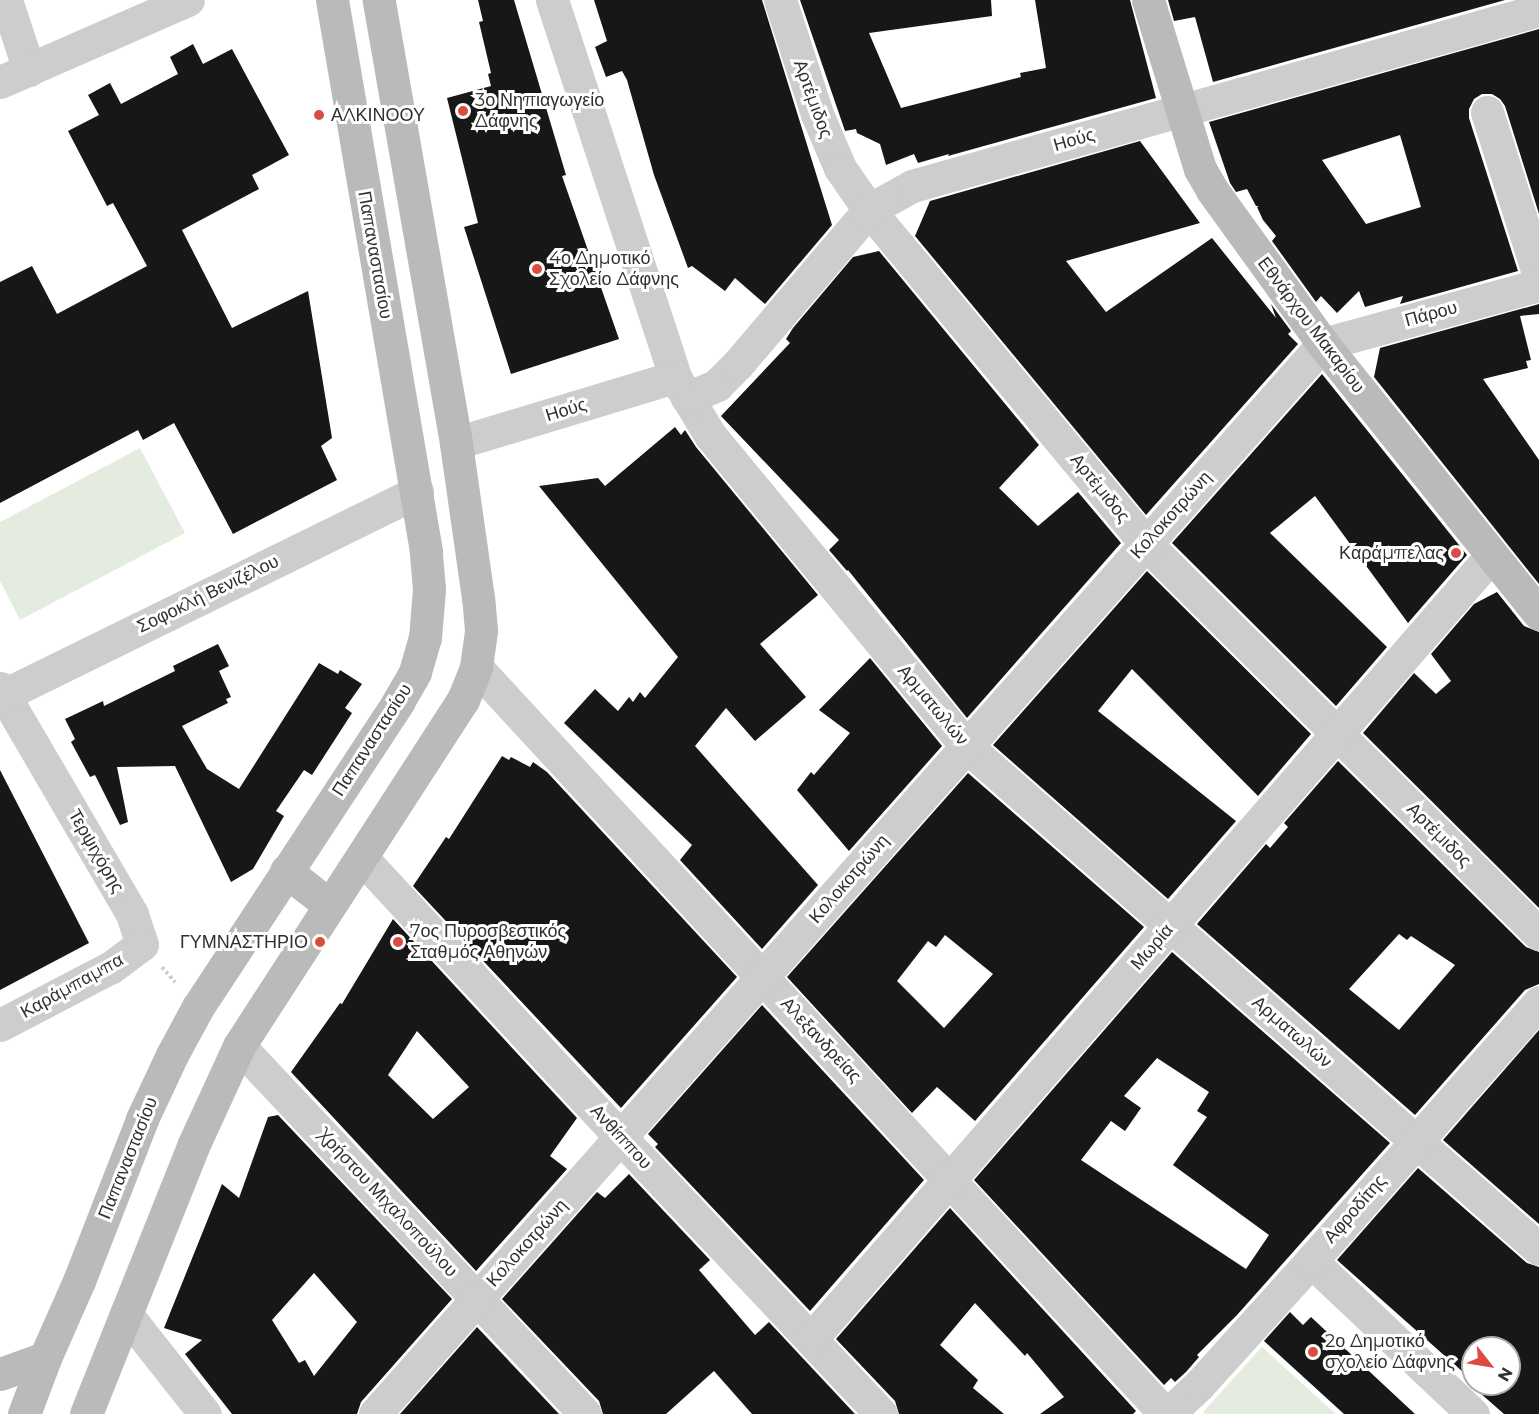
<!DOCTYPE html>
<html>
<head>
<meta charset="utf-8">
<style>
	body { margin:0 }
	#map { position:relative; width:1539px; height:1414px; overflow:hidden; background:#fff; font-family:Montserrat,sans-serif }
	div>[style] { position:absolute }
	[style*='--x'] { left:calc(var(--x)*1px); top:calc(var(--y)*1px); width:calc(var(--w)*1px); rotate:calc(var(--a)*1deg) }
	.green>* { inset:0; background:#e4ecdf }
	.building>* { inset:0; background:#171717 }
	.path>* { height:4px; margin-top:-2px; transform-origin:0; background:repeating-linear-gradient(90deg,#cdcdcd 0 3px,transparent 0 6px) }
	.street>* { height:33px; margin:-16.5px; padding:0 16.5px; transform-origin:16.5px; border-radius:16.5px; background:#cdcdcd }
	.secondary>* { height:33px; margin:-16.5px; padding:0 16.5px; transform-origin:16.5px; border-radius:16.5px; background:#bababa }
	.dots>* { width:16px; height:16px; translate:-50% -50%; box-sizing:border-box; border:3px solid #fff; border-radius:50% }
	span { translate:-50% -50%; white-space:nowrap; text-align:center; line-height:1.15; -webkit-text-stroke:6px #fff; paint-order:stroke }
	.street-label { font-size:18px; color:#303030 }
	.poi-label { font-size:18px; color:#303030 }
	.left { translate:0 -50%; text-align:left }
	.right { translate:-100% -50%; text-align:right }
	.north { position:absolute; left:1461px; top:1336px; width:60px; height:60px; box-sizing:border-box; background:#fff; border:2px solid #acacac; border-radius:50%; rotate:121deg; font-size:16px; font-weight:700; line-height:24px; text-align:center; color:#303030 }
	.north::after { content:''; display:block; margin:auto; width:21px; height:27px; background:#d94c3f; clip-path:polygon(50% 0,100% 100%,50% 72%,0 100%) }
</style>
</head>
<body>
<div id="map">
	<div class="green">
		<div style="clip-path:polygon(140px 448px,185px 533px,20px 620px,0 581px,0 522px)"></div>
		<div style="clip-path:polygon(1262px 1347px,1336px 1414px,1205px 1414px,1203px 1412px)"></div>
	</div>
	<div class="building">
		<div style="clip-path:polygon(478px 0,514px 0,566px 175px,562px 176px,619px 339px,511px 374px,464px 227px,478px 223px,447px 98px,491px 86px,488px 74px,491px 73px,479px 22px,483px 21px)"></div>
		<div style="clip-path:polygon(594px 0,762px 0,832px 225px,765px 304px,735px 278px,725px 291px,692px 266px,688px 268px,654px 175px,627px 80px,622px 71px,606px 77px,595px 47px,607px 41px)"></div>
		<div style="clip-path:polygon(800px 0,991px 0,992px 16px,869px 33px,901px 108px,1021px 77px,1020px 73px,1046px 68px,1035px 0,1130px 0,1156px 98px,948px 156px,949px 154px,918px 163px,914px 154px,886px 165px,880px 144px,857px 133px,856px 129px,845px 131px)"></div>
		<div style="clip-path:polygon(1168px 0,1505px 0,1213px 82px,1195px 17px,1174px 21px)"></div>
		<div style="clip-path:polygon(evenodd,1539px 29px,1539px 214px,1505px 106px,1500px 99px,1492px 94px,1482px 94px,1474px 99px,1469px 109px,1469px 118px,1518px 271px,1400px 304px,1403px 296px,1365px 307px,1359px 291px,1337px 313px,1321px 296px,1316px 302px,1272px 241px,1276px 236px,1263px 220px,1257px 207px,1259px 206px,1256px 206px,1247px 189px,1236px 192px,1230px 183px,1209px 122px,1539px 29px,1400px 135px,1421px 207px,1366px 224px,1322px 160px,1400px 135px)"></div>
		<div style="clip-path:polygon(193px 44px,203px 64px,232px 49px,289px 155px,252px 175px,259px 189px,182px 230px,232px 328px,308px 291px,332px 438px,321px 446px,337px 480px,233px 534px,174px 423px,143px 440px,138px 430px,0 503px,0 282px,32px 266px,57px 314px,147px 266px,113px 203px,107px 206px,68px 131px,99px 115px,88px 95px,110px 83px,121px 104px,178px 74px,170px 57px)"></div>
		<div style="clip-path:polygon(1140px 141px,1200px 223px,1066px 261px,1106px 312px,1212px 238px,1276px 318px,1271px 304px,1291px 331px,1288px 334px,1298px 344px,1146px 515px,915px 236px,930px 201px)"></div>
		<div style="clip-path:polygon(879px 251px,1039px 445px,999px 488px,1038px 526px,1078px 492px,1121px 543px,967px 718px,848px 570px,847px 571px,829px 550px,839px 540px,721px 416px,790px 343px,786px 339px,793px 328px,853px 257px)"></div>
		<div style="clip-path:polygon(1539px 304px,1539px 314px,1520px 316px,1531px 360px,1526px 361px,1528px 368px,1483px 379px,1539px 460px,1539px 584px,1374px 377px,1380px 348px)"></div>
		<div style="clip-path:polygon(1322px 374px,1467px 555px,1408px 623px,1315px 496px,1270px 533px,1387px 647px,1336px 706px,1172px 543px)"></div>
		<div style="clip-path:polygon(675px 427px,681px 435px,685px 430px,696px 447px,818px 595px,760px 644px,806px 697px,755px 741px,726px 708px,695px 746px,818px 885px,762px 949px,680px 860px,692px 845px,564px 723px,595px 689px,618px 711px,629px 697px,633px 702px,640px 692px,645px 698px,678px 657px,539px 486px,598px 478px,605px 486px)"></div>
		<div style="clip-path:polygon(1147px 571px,1311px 734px,1258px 796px,1132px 669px,1098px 711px,1236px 821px,1168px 899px,993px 745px)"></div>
		<div style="clip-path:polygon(1497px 592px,1524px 626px,1539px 632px,1539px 908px,1363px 733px,1414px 673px,1436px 694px,1451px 681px,1431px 654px,1474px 604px)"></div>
		<div style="clip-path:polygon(218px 644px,229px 666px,219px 671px,231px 697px,226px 699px,228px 703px,182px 726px,207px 769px,239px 789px,319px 663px,338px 674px,340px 670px,362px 684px,345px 708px,352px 713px,312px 775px,304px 770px,276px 811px,284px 816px,253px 869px,231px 882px,175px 766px,117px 767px,128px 822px,120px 825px,95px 775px,90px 777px,71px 742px,75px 739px,65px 719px,103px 701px,104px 706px,175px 671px,173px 666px)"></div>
		<div style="clip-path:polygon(870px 658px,942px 746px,849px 851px,797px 790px,811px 772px,814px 775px,850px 733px,819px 710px)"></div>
		<div style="clip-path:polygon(502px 756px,509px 760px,511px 757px,530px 767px,533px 762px,547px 772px,737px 977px,621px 1108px,413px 886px,446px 837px,449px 839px)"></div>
		<div style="clip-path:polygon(evenodd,1338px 761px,1526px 947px,1539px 952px,1539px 984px,1525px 990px,1415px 1115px,1197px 924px,1266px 844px,1270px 848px,1288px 827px,1284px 823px,1338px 761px,1399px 934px,1407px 940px,1411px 936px,1455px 965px,1399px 1030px,1349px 989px,1399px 934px)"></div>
		<div style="clip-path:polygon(0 770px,89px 943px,0 990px)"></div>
		<div style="clip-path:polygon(evenodd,968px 773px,1144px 927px,975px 1121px,937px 1087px,912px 1113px,787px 977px,968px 773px,945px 935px,993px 974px,944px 1028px,897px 981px,928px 941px,936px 947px,945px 935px)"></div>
		<div style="clip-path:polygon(evenodd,393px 919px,577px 1118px,550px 1156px,567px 1169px,476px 1271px,291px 1072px,340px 1003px,342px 1004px,393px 919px,417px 1031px,469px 1087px,433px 1119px,388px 1075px,417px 1031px)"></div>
		<div style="clip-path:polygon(evenodd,1172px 952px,1390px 1143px,1237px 1315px,1197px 1355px,1199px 1357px,1186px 1372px,1175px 1382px,1171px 1378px,1164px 1385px,974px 1180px,1172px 952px,1157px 1058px,1209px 1092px,1197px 1111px,1207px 1117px,1173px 1165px,1269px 1235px,1246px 1269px,1081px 1160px,1111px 1121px,1125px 1131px,1141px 1108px,1124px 1096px,1157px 1058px)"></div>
		<div style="clip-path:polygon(762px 1005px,924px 1180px,810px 1311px,655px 1147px,658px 1144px,648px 1134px)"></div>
		<div style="clip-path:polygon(1539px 1030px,1539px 1224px,1443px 1140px)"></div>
		<div style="clip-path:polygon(evenodd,278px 1115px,452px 1299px,361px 1402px,357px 1414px,232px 1414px,185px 1354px,202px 1340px,164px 1328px,222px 1184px,239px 1198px,268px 1117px,278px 1115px,314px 1273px,357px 1322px,314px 1376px,305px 1360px,299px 1363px,272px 1320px,314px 1273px)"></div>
		<div style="clip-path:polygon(1418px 1168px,1527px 1263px,1539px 1267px,1539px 1414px,1504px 1414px,1471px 1385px,1473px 1381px,1473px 1384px,1509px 1384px,1509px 1348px,1473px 1348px,1473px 1381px,1337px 1260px)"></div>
		<div style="clip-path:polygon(629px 1174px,710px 1260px,699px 1270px,755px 1335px,769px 1322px,855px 1414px,752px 1414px,714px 1371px,666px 1414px,603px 1414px,599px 1401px,502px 1299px,597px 1192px,605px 1198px)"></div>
		<div style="clip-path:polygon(950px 1208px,1136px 1411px,1133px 1414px,1040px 1414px,1064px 1397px,1027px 1353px,1025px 1356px,975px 1303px,940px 1345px,978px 1380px,973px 1388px,1004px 1414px,899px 1414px,895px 1401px,836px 1339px)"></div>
		<div style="clip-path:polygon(1290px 1312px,1303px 1325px,1311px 1317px,1415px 1414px,1344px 1414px,1264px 1341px)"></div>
		<div style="clip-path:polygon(477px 1327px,559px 1414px,400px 1414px)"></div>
	</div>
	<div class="path">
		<div style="--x:162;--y:967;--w:20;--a:49"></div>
	</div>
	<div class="street">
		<div style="--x:6;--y:0;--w:74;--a:71.8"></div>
		<div style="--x:552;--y:0;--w:397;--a:71.9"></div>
		<div style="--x:675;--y:377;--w:68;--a:58.9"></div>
		<div style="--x:710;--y:435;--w:403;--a:50.5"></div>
		<div style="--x:966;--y:746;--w:762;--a:41.28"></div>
		<div style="--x:780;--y:0;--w:120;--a:72"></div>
		<div style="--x:817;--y:114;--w:59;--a:66.9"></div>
		<div style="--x:840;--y:168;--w:51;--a:55.4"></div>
		<div style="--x:869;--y:210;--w:434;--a:50.3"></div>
		<div style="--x:1146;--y:544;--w:554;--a:44.78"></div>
		<div style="--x:0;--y:82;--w:205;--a:-23.6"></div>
		<div style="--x:1487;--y:112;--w:172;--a:72.4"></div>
		<div style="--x:687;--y:398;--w:33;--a:-23"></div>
		<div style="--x:717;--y:385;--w:28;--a:-45"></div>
		<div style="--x:737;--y:365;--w:204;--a:-49.6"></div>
		<div style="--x:869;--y:210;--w:49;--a:-29.2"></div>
		<div style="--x:912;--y:186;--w:651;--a:-15.68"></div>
		<div style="--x:456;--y:443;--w:229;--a:-16.8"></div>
		<div style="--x:476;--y:667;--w:1016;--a:47.31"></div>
		<div style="--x:0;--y:688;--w:262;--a:59.7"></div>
		<div style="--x:132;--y:914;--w:32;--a:72"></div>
		<div style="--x:142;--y:944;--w:39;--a:143"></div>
		<div style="--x:111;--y:967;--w:125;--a:152.4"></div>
		<div style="--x:0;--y:697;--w:465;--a:-26.2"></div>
		<div style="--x:362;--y:858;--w:380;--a:47.2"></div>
		<div style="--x:620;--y:1137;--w:381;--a:46.7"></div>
		<div style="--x:239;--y:1046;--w:505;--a:46.76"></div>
		<div style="--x:1311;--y:1261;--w:223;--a:43.4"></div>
		<div style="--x:126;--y:1314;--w:127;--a:51.7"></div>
		<div style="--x:812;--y:1338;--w:1036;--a:-49.03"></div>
		<div style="--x:375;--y:1414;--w:1430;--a:-48.46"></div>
		<div style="--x:1323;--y:344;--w:224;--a:-15.3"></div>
		<div style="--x:1168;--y:1414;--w:42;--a:-43.1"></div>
		<div style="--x:1199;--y:1385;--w:167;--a:-47.9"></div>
		<div style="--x:1311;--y:1261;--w:345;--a:-48.6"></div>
	</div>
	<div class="secondary">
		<div style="--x:1148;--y:0;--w:177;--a:72.9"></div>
		<div style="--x:1200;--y:169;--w:24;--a:60"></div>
		<div style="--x:1212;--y:190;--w:190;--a:54.2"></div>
		<div style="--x:1323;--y:344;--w:346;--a:51.3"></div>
		<div style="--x:286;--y:871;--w:55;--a:38.3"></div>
		<div style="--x:0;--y:1374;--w:48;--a:-19.6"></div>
		<div style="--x:24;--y:1414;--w:60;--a:-69.4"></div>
		<div style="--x:45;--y:1358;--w:84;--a:-66.2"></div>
		<div style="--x:79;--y:1281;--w:174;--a:-68.7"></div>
		<div style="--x:142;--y:1119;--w:71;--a:-64.9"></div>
		<div style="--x:172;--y:1055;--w:55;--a:-61.6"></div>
		<div style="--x:198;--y:1007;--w:365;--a:-56.7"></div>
		<div style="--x:398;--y:702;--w:34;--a:-60"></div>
		<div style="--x:415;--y:672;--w:35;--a:-74"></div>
		<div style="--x:425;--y:638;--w:49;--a:-85.3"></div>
		<div style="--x:429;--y:589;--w:38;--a:-95"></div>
		<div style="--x:426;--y:551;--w:559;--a:-99.68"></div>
		<div style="--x:86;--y:1414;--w:289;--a:-68.2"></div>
		<div style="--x:193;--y:1146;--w:110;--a:-65.3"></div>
		<div style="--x:239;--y:1046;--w:412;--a:-57.1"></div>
		<div style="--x:463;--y:700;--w:35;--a:-68"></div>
		<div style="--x:476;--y:667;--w:37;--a:-82"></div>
		<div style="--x:481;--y:630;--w:32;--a:-95"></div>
		<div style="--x:478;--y:598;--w:157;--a:-98.1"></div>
		<div style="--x:456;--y:443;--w:450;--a:-99.9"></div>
	</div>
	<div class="dots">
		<div style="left:463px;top:111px;background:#d94c3f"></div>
		<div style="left:319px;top:115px;background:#d94c3f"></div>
		<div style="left:537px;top:269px;background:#d94c3f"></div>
		<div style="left:1456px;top:553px;background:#d94c3f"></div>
		<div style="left:320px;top:942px;background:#d94c3f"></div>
		<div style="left:398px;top:942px;background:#d94c3f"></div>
		<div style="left:1313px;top:1352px;background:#d94c3f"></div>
	</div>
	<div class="street-label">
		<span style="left:813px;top:99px;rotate:70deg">Αρτέμιδος</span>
		<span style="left:1074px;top:140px;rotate:-16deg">Ηούς</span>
		<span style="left:375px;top:255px;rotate:80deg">Παπαναστασίου</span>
		<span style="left:1431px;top:314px;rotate:-15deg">Πάρου</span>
		<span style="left:1311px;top:325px;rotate:53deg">Εθνάρχου Μακαρίου</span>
		<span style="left:566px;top:410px;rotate:-17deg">Ηούς</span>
		<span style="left:1100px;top:488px;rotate:51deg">Αρτέμιδος</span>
		<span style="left:1171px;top:515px;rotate:-48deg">Κολοκοτρώνη</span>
		<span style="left:208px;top:594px;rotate:-26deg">Σοφοκλή Βενιζέλου</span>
		<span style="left:933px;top:705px;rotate:50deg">Αρματωλών</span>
		<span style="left:372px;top:740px;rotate:-57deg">Παπαναστασίου</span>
		<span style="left:1439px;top:835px;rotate:45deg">Αρτέμιδος</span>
		<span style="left:96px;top:851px;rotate:60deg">Τερψιχόρης</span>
		<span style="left:849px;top:879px;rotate:-49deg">Κολοκοτρώνη</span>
		<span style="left:1152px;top:947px;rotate:-49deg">Μωρία</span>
		<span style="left:72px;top:986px;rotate:-29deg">Καράμπαμπα</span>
		<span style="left:1292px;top:1032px;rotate:41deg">Αρματωλών</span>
		<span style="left:821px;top:1040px;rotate:47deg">Αλεξανδρείας</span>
		<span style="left:621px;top:1137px;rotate:47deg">Ανθίππου</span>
		<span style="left:128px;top:1158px;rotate:-68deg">Παπαναστασίου</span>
		<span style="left:388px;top:1203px;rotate:47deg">Χρήστου Μιχαλοπούλου</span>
		<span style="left:1355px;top:1209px;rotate:-49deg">Αφροδίτης</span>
		<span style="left:527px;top:1243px;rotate:-48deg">Κολοκοτρώνη</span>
	</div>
	<div class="poi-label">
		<span class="left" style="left:475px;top:111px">3ο Νηπιαγωγείο<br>Δάφνης</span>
		<span class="left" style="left:331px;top:115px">ΑΛΚΙΝΟΟΥ</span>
		<span class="left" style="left:549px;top:269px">4ο Δημοτικό<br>Σχολείο Δάφνης</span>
		<span class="right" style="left:1444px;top:553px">Καράμπελας</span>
		<span class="left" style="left:410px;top:942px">7ος Πυροσβεστικός<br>Σταθμός Αθηνών</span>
		<span class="right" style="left:308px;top:942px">ΓΥΜΝΑΣΤΗΡΙΟ</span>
		<span class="left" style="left:1325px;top:1352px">2ο Δημοτικό<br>σχολείο Δάφνης</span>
	</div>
	<div class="north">N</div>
</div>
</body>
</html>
